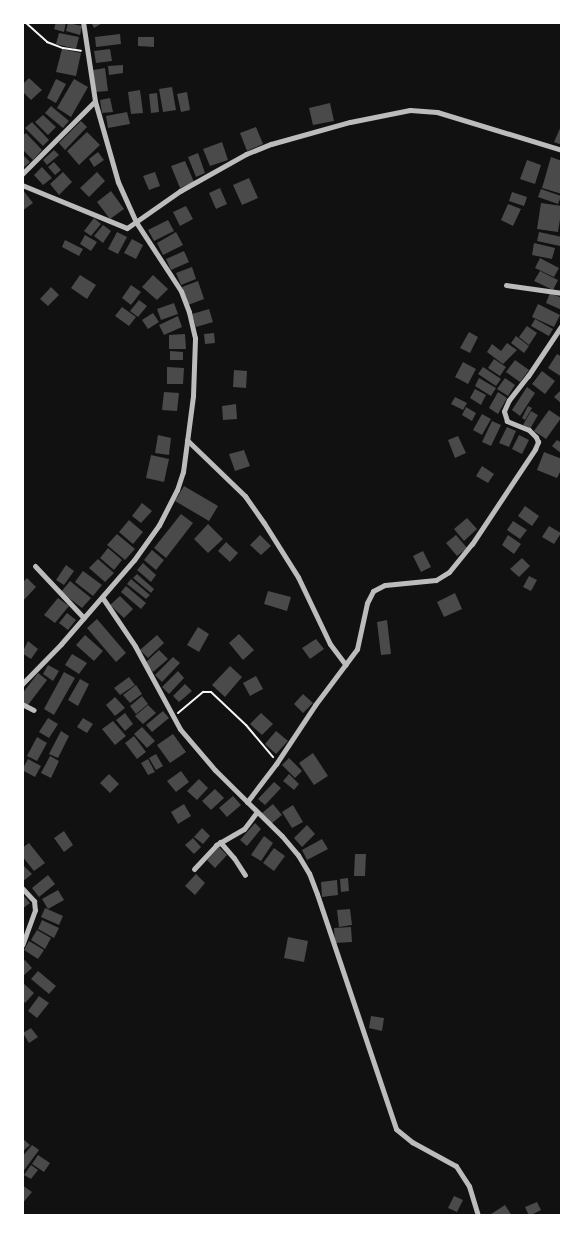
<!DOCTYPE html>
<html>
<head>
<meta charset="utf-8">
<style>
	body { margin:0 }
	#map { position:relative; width:584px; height:1238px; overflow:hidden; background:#111; font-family:Lato,sans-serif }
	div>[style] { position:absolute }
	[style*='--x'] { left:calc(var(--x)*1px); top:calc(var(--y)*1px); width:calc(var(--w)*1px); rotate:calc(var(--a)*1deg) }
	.building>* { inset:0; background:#4a4a4a }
	.path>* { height:2px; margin:-1px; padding:0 1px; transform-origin:1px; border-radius:1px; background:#f5f5f5 }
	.minor>* { height:5px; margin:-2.5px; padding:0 2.5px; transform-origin:2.5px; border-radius:2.5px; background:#bcbcbc }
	span { translate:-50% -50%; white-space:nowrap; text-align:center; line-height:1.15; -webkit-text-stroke:5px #fff; paint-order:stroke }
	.frame { position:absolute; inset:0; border:24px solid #fff; pointer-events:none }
</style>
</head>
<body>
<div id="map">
	<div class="building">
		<div style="clip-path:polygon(56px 22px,66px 22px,64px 32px,54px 29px)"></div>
		<div style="clip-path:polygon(91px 22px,104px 22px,94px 28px)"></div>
		<div style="clip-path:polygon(68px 23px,82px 26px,80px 35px,66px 31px)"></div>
		<div style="clip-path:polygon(59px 33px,79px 37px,76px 49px,56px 44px)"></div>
		<div style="clip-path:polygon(120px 34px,121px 44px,96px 47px,95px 37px)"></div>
		<div style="clip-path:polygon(138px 37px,154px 37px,154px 47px,138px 46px)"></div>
		<div style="clip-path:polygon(62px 49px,81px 53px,76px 76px,56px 72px)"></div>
		<div style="clip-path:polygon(110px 49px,112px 61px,96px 63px,94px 51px)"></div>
		<div style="clip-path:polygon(123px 65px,123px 73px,109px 75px,108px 66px)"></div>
		<div style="clip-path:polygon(105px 68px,108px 91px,95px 92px,93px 70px)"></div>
		<div style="clip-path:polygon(29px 78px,42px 90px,31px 100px,22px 91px,22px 85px)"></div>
		<div style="clip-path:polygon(56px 79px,66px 84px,56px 103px,47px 98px)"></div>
		<div style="clip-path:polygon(74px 79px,88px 87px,71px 117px,57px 108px)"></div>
		<div style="clip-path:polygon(172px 87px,176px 110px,163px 112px,159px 89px)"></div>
		<div style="clip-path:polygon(140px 90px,143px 113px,131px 114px,128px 92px)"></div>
		<div style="clip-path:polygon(187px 92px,190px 110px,181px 112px,177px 94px)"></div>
		<div style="clip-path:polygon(157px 93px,159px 112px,151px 113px,149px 94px)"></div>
		<div style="clip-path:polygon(110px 98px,113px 112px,102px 113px,100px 100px)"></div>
		<div style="clip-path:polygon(330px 103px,334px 121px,313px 125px,309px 108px)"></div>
		<div style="clip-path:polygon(51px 106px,69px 121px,63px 128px,45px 113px)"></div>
		<div style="clip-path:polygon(127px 112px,130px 124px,108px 128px,106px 116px)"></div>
		<div style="clip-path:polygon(43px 115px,56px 127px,48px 135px,35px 122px)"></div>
		<div style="clip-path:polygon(81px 121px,87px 127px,65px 150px,59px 143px)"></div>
		<div style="clip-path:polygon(32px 122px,49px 140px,43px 146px,25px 128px)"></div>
		<div style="clip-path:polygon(562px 124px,562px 145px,554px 142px)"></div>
		<div style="clip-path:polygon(256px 127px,263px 144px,247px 151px,240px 133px)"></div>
		<div style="clip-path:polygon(87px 132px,100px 145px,79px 165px,67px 151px)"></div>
		<div style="clip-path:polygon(26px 133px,42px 150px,33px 160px,22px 149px,22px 136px)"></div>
		<div style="clip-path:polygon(222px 142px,228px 160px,210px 166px,203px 149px)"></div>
		<div style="clip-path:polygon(54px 150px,59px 155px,47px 165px,43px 160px)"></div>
		<div style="clip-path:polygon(98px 152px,104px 160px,94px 167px,89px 159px)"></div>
		<div style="clip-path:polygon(198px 153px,205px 173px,196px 177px,188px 157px)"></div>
		<div style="clip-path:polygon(22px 154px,30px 162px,22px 169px)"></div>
		<div style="clip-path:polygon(551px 157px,562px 161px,562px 194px,542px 188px)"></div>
		<div style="clip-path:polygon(527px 160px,541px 165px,535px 184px,520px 179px)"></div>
		<div style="clip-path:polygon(185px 161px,194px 182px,180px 188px,171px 166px)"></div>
		<div style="clip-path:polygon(54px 162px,61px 170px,55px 175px,48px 167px)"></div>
		<div style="clip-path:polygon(42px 167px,52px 178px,43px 185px,34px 175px)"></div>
		<div style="clip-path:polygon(63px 172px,72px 182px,59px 195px,50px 184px)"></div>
		<div style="clip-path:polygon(97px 172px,105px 181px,89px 197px,80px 188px)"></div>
		<div style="clip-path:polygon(155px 172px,160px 186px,149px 190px,143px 176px)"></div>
		<div style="clip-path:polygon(249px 178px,258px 198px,242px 205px,233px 185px)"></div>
		<div style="clip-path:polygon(220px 188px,227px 204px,216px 209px,209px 193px)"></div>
		<div style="clip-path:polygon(22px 189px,33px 203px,22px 211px)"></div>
		<div style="clip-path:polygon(541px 189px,561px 196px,558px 204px,538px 197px)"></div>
		<div style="clip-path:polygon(111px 191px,124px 209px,110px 219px,97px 202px)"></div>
		<div style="clip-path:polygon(512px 192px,527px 197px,524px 206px,509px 201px)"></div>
		<div style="clip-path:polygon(541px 203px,562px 206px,558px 232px,537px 229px)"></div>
		<div style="clip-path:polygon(508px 204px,521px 209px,513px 226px,501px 220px)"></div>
		<div style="clip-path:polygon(186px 206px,193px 219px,180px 226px,173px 212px)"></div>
		<div style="clip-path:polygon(94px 218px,101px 224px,91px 236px,84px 231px)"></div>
		<div style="clip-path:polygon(168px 220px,174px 231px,154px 241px,148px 230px)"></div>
		<div style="clip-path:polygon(103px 225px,111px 231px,103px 243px,94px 236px)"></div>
		<div style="clip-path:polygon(117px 232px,127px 237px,118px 254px,108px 249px)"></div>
		<div style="clip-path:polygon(176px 232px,183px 245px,163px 255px,157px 243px)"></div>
		<div style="clip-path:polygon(539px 232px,562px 237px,560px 246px,537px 241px)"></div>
		<div style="clip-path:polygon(85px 235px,97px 242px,91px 251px,80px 244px)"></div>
		<div style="clip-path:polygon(132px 239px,143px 245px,136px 259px,124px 253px)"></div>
		<div style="clip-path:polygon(65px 240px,83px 249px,79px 256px,62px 247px)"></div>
		<div style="clip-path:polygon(534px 243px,555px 248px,552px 259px,532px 255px)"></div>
		<div style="clip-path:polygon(184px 251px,189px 262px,171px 270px,166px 259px)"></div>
		<div style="clip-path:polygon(540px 258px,559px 268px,554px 277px,535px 268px)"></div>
		<div style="clip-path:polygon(192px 267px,196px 279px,181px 285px,176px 273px)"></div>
		<div style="clip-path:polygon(540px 271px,558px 280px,553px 290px,534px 281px)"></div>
		<div style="clip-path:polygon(80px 275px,96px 285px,87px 299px,71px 288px)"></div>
		<div style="clip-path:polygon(153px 275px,168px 289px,157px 300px,142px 287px)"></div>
		<div style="clip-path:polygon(198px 281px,204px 299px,188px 305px,182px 287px)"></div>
		<div style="clip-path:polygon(131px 285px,141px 292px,131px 305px,122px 298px)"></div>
		<div style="clip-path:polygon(51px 287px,59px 295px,48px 306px,40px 299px)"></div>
		<div style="clip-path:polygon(550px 293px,562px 298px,562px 310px,546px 303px)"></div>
		<div style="clip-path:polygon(139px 300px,147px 306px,138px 317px,130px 311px)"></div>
		<div style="clip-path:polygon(174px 303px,178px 314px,161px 320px,157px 309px)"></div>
		<div style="clip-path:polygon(538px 304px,560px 315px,554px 327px,532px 317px)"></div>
		<div style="clip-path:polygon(122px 307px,136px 317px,129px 326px,115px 316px)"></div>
		<div style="clip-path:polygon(209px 309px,213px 322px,196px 327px,192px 314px)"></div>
		<div style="clip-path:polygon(153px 313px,159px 322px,148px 329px,142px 320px)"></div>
		<div style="clip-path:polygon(178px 316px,182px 327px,164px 335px,159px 325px)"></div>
		<div style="clip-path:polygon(535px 319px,553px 329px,549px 336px,531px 326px)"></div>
		<div style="clip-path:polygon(527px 326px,537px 333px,529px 345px,519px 337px)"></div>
		<div style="clip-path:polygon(469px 332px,478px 337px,470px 353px,460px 348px)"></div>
		<div style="clip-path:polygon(214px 333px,215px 343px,205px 344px,204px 334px)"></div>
		<div style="clip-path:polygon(185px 334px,186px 349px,169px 349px,169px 335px)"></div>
		<div style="clip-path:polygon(516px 336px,529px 346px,524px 353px,511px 343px)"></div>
		<div style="clip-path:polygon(507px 343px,517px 350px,503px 364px,487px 352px,492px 344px,501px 351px)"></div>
		<div style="clip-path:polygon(170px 351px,183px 352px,183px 360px,170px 360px)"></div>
		<div style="clip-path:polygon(557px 354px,562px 357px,562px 377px,548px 368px)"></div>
		<div style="clip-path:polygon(494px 359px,506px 367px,500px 376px,488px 368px)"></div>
		<div style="clip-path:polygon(515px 360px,529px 370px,520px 382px,506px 372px)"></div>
		<div style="clip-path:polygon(463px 362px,476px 369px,468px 384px,455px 377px)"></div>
		<div style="clip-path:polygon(167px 367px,184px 368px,183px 384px,167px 384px)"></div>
		<div style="clip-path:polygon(483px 367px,501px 379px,496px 386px,478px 374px)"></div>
		<div style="clip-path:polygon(234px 370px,247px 371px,246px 388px,233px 387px)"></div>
		<div style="clip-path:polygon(542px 371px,555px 381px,545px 394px,532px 384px)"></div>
		<div style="clip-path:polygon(479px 378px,496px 388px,491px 396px,475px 386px)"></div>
		<div style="clip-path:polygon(505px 378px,515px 385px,508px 396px,497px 389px)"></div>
		<div style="clip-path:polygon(527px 387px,535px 393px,520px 416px,512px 410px)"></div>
		<div style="clip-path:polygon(475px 389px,486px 395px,481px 405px,470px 398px)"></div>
		<div style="clip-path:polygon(562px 389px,562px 404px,554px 397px)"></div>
		<div style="clip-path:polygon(164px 392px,179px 393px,177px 411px,162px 410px)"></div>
		<div style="clip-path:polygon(498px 392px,507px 398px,498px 414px,489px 408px)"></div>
		<div style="clip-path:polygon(455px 397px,467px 403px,463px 410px,451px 404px)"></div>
		<div style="clip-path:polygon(236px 404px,237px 419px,223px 420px,222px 406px)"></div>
		<div style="clip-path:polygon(528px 406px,532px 408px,525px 420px,522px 418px)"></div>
		<div style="clip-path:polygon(466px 407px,476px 413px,472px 421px,462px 415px)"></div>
		<div style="clip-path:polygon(549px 410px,561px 418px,546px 439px,534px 431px)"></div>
		<div style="clip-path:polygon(531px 411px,538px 415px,530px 429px,523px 425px)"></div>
		<div style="clip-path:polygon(482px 414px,491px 419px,482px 435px,473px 430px)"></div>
		<div style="clip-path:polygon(492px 421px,501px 425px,491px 446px,482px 442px)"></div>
		<div style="clip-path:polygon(507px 427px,516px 431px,509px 447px,499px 443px)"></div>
		<div style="clip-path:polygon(158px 435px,171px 438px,169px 455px,155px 453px)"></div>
		<div style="clip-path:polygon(519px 435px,529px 440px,522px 454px,512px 449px)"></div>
		<div style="clip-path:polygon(458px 436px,466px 453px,455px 458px,448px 440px)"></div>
		<div style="clip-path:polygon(557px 440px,562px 443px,562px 454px,552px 446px)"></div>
		<div style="clip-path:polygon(244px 450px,250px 466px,235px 471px,229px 454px)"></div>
		<div style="clip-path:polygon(544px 452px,562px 459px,562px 468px,557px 478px,537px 470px)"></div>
		<div style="clip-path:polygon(151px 455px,169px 459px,164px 482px,146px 478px)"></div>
		<div style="clip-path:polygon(482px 466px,494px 474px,488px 483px,476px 476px)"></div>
		<div style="clip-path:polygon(184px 486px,218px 506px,209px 521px,175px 501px)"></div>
		<div style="clip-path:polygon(142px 503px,152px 511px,141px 523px,132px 516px)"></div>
		<div style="clip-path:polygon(525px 506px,539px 516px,532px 526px,518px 516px)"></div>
		<div style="clip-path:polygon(181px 514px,193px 523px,166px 558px,154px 548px)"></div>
		<div style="clip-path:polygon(467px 518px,477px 529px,464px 541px,454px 529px)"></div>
		<div style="clip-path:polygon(129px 520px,143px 532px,133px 544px,119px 532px)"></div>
		<div style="clip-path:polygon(513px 521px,527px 530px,520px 539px,507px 530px)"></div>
		<div style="clip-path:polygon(208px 524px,223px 539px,208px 553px,194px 539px)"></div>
		<div style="clip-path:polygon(549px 526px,561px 533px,554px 544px,542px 537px)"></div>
		<div style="clip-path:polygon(117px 534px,135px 549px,125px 560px,107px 545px)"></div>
		<div style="clip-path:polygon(260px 535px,271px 546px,261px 555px,250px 545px)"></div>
		<div style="clip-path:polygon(456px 535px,467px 548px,457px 556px,446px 543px)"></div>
		<div style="clip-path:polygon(508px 535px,521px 544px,514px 554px,502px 545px)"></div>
		<div style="clip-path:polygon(226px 542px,238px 553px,230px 562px,218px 551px)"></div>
		<div style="clip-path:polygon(108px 548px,122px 560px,114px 570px,100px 558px)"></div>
		<div style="clip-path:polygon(152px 550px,164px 560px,156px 570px,144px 560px)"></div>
		<div style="clip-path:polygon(423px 551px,431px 567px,421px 572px,413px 556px)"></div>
		<div style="clip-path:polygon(522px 558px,530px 566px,519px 577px,510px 569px)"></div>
		<div style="clip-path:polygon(98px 559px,114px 573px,105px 582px,89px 568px)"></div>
		<div style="clip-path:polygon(143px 563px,156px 575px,151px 582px,137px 570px)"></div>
		<div style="clip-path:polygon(66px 565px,74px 571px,64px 585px,56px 580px)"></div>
		<div style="clip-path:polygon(83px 571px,102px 585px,93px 596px,75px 582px)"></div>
		<div style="clip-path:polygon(137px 574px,154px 589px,151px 593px,133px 578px)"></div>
		<div style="clip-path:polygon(529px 576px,537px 580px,531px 591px,523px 587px)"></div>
		<div style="clip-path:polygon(27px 578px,36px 587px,22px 602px,22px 583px)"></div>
		<div style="clip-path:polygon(131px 579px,150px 595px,146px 599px,127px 584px)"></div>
		<div style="clip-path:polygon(70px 581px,91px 598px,82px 608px,61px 592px)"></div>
		<div style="clip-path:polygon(126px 586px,146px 603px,141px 609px,121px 592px)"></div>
		<div style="clip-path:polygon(268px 591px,291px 597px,287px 611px,264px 604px)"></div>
		<div style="clip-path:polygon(455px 593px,462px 609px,444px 617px,437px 602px)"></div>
		<div style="clip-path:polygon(120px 596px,133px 609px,124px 618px,110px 605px)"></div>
		<div style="clip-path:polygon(58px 598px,69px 606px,55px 623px,44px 615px)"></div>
		<div style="clip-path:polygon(67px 613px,76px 620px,68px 630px,59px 623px)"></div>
		<div style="clip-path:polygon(97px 619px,126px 653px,116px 662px,87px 628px)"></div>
		<div style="clip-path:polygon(387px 620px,391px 654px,381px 655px,377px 622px)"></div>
		<div style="clip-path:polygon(198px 627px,209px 634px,199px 652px,187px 645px)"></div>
		<div style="clip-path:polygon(239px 634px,254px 650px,243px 660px,229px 643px)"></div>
		<div style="clip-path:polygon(85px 635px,103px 651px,94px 661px,76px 645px)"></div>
		<div style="clip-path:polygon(157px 635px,164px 643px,148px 658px,140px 650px)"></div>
		<div style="clip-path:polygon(316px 639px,324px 649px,310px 659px,302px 648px)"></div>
		<div style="clip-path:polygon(28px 641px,38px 649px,31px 659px,22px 653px)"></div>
		<div style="clip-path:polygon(159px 650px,168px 659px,153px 672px,145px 663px)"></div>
		<div style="clip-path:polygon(72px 654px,87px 663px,79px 674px,65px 665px)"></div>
		<div style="clip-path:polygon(173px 657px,180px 663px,162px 682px,155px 675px)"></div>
		<div style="clip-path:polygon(48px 665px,59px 671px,53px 681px,43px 674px)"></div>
		<div style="clip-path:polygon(230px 666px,242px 677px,225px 697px,212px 685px)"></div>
		<div style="clip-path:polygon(178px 671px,184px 678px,169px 694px,162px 687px)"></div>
		<div style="clip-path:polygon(64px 672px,75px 678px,54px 715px,44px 709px)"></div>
		<div style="clip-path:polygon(38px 673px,47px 680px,28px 705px,22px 701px,22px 694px)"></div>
		<div style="clip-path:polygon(256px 676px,263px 689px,250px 696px,243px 683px)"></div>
		<div style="clip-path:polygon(129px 677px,135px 685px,120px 695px,114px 688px)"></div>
		<div style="clip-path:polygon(80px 679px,89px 684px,78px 706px,68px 700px)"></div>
		<div style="clip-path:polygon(185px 684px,192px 691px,179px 702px,173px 696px)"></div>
		<div style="clip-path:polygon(136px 685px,142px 694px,130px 703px,123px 695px)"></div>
		<div style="clip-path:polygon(303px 694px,313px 703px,303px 713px,294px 704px)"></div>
		<div style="clip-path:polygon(142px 696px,148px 704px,136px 714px,130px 706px)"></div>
		<div style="clip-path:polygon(115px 697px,125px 708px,115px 716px,106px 705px)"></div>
		<div style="clip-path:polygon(148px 705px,156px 713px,143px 724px,135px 716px)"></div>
		<div style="clip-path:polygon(163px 711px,169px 718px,152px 732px,146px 725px)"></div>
		<div style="clip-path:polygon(125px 713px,133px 724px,125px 731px,116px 720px)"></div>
		<div style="clip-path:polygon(261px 713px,273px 724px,262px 735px,250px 724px)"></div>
		<div style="clip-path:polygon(48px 718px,58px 724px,49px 738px,39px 732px)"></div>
		<div style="clip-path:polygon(83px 718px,93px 724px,87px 733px,77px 727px)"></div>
		<div style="clip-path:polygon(113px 721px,126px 736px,115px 745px,102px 729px)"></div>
		<div style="clip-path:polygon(142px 727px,155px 741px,147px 748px,134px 734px)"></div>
		<div style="clip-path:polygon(61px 731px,69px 736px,58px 758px,49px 754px)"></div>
		<div style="clip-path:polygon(276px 731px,288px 741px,276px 754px,265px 744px)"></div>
		<div style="clip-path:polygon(173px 734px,186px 752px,170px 763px,157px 745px)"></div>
		<div style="clip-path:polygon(134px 736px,146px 752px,137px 759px,125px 743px)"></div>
		<div style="clip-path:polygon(37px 737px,47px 743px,37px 761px,27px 756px)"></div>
		<div style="clip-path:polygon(313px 753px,328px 776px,314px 785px,299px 763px)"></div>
		<div style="clip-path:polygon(156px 754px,163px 766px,156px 770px,149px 758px)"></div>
		<div style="clip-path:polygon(50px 756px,59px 761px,51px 778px,41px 773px)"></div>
		<div style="clip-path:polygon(289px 758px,302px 771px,295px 778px,282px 765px)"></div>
		<div style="clip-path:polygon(28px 759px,41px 766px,35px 777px,22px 770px)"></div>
		<div style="clip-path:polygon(148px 759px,155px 772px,148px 775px,141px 763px)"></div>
		<div style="clip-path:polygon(181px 771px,189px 782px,176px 792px,167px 781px)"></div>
		<div style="clip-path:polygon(109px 774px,119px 784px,110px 793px,100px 783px)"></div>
		<div style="clip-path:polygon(289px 774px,299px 784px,294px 790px,283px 781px)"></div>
		<div style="clip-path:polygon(199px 779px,208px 788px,197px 800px,187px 791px)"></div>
		<div style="clip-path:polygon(274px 782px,281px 788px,265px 805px,258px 799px)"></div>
		<div style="clip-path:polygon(215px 789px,224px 798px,211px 810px,202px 801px)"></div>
		<div style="clip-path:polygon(233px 796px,241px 805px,227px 817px,219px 808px)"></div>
		<div style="clip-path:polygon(184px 804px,191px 816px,178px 824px,171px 812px)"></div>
		<div style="clip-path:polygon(273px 804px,282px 815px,271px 824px,262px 813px)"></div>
		<div style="clip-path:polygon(293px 805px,303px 822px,292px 828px,282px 812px)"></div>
		<div style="clip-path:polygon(255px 823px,261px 829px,247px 846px,240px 840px)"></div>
		<div style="clip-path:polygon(307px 825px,315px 834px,302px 847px,294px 838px)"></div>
		<div style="clip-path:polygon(202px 828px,210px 836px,203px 844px,194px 837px)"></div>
		<div style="clip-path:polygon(64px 831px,73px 845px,64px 852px,54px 838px)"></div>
		<div style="clip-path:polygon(264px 836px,273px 843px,261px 861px,251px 855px)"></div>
		<div style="clip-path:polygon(193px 838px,201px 847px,194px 854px,185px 845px)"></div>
		<div style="clip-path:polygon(322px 839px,328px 849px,307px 860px,302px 850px)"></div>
		<div style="clip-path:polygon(29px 843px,45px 863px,34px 871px,22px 856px,22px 848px)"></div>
		<div style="clip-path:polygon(219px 847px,227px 855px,215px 868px,207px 860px)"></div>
		<div style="clip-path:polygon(274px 848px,285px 856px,274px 871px,263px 863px)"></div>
		<div style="clip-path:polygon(355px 854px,366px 854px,365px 876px,354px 876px)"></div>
		<div style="clip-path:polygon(22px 864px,32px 874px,22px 882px)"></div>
		<div style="clip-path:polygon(196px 874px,205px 883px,195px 895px,185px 886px)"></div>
		<div style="clip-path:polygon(48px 875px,55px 884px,39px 897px,32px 888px)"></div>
		<div style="clip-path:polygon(348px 878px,349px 891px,341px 892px,340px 879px)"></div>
		<div style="clip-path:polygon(337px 880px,338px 895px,322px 897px,321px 882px)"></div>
		<div style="clip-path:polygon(58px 890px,64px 900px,48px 909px,42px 899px)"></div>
		<div style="clip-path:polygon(22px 894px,30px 903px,22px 909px)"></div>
		<div style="clip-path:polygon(45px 908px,63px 916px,59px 925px,41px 917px)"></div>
		<div style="clip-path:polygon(350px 909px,352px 925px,339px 927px,337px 910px)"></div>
		<div style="clip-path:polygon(42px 920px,59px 928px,54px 938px,38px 929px)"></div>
		<div style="clip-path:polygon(351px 927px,352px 942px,335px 943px,334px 928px)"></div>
		<div style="clip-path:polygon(37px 930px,51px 938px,45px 949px,31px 940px)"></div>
		<div style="clip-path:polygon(288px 937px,308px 941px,304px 962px,284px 958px)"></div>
		<div style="clip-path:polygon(29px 941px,44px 950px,38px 959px,24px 950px)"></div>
		<div style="clip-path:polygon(25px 960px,32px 968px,22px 977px,22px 962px)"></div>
		<div style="clip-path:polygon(38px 971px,56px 986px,49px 994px,31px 979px)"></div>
		<div style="clip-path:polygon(22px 982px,34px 993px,25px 1003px,22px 1000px)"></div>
		<div style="clip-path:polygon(39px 996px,49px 1003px,37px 1018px,28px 1011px)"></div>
		<div style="clip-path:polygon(371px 1016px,384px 1018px,382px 1031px,369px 1028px)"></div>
		<div style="clip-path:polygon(31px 1028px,38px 1037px,29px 1043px,23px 1033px)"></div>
		<div style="clip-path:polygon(22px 1138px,30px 1145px,22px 1152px)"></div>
		<div style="clip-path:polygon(32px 1145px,39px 1150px,22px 1173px,22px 1157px)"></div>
		<div style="clip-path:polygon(38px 1155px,50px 1163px,44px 1172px,32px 1164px)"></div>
		<div style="clip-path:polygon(31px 1165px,38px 1170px,31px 1179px,24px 1175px)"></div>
		<div style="clip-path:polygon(22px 1185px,32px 1192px,22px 1204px)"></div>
		<div style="clip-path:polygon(454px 1196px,463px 1200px,457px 1212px,448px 1208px)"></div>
		<div style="clip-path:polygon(537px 1202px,541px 1210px,529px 1216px,525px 1207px)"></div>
		<div style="clip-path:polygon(505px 1205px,512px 1216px,488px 1216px)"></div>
	</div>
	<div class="path">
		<div style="--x:25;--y:22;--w:30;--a:42"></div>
		<div style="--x:47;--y:42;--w:17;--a:21"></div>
		<div style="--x:63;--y:48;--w:18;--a:9"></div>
		<div style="--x:178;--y:713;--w:33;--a:-40"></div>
		<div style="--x:203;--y:692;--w:8;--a:0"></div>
		<div style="--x:211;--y:692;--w:48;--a:43.3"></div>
		<div style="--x:246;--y:725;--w:42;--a:49.8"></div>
	</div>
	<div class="minor">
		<div style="--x:22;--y:174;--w:103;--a:-45"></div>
		<div style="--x:22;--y:185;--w:113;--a:22.3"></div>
		<div style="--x:127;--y:228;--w:65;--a:-34.9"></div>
		<div style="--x:180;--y:191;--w:76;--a:-29.3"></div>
		<div style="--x:246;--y:154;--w:27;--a:-22"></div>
		<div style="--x:271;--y:144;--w:82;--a:-15.6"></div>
		<div style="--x:350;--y:122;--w:61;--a:-11.3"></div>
		<div style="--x:410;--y:110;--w:27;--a:4"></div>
		<div style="--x:437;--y:112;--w:131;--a:16.9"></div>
		<div style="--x:506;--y:285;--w:57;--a:8.1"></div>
		<div style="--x:187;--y:440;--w:81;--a:44"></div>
		<div style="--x:245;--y:496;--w:33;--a:55"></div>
		<div style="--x:264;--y:523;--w:64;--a:57.8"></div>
		<div style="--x:298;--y:577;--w:74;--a:64.5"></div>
		<div style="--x:330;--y:644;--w:26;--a:53"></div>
		<div style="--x:35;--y:566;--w:71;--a:46.7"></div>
		<div style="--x:102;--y:597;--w:59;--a:56"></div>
		<div style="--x:135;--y:646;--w:94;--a:61.5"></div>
		<div style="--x:180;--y:729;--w:54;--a:49.5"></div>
		<div style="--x:215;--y:770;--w:94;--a:44.6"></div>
		<div style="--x:282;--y:836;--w:25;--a:50"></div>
		<div style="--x:298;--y:855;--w:21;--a:59"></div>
		<div style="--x:309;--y:873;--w:22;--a:69"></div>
		<div style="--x:317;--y:894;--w:248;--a:71.4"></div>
		<div style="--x:396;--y:1129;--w:21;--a:39"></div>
		<div style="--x:412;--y:1142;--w:50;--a:28.6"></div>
		<div style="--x:456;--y:1166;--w:24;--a:57"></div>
		<div style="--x:469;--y:1186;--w:31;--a:73"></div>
		<div style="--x:22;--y:684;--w:56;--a:-45.7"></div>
		<div style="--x:61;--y:644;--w:111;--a:-49"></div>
		<div style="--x:134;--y:560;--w:43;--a:-54.5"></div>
		<div style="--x:159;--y:525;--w:39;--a:-63"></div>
		<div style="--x:177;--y:490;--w:19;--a:-72"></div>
		<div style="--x:183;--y:472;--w:77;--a:-82.5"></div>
		<div style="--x:193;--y:396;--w:58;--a:-88"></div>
		<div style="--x:195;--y:338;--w:27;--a:-103"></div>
		<div style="--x:189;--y:312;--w:22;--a:-111"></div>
		<div style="--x:181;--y:291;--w:82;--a:-123.1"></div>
		<div style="--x:136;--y:222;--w:44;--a:-114.2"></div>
		<div style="--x:118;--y:182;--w:84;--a:-105.9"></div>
		<div style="--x:95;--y:101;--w:80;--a:-98.6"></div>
		<div style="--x:22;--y:704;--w:13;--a:27"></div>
		<div style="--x:247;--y:802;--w:48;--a:-52.7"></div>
		<div style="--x:276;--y:764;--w:71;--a:-56.5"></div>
		<div style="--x:315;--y:705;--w:70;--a:-53.1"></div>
		<div style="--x:357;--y:649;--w:47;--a:-77.7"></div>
		<div style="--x:367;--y:603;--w:13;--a:-63"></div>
		<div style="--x:373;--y:591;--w:13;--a:-27"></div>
		<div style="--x:385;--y:585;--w:51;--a:-5.6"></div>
		<div style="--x:436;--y:580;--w:15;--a:-32"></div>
		<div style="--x:449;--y:572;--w:36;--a:-51"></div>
		<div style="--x:472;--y:544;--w:114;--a:-56.4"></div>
		<div style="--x:535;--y:449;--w:8;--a:-67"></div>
		<div style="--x:538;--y:442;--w:5;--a:-112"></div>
		<div style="--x:536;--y:437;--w:10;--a:-135"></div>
		<div style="--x:529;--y:430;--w:24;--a:-158"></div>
		<div style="--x:507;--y:421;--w:10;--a:-107"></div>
		<div style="--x:504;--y:411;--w:12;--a:-66"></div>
		<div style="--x:509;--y:400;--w:31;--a:-52"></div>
		<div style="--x:528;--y:376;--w:61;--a:-56.3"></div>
		<div style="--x:220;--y:842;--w:21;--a:49"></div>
		<div style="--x:234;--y:858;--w:20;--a:57"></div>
		<div style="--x:194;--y:869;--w:33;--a:-47"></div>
		<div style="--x:216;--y:845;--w:32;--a:-30"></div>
		<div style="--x:244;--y:829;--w:21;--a:-53"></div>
		<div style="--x:22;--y:888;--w:18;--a:47"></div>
		<div style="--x:34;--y:901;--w:9;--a:84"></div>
		<div style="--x:35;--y:910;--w:37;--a:110"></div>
	</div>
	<div class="frame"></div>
</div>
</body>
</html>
